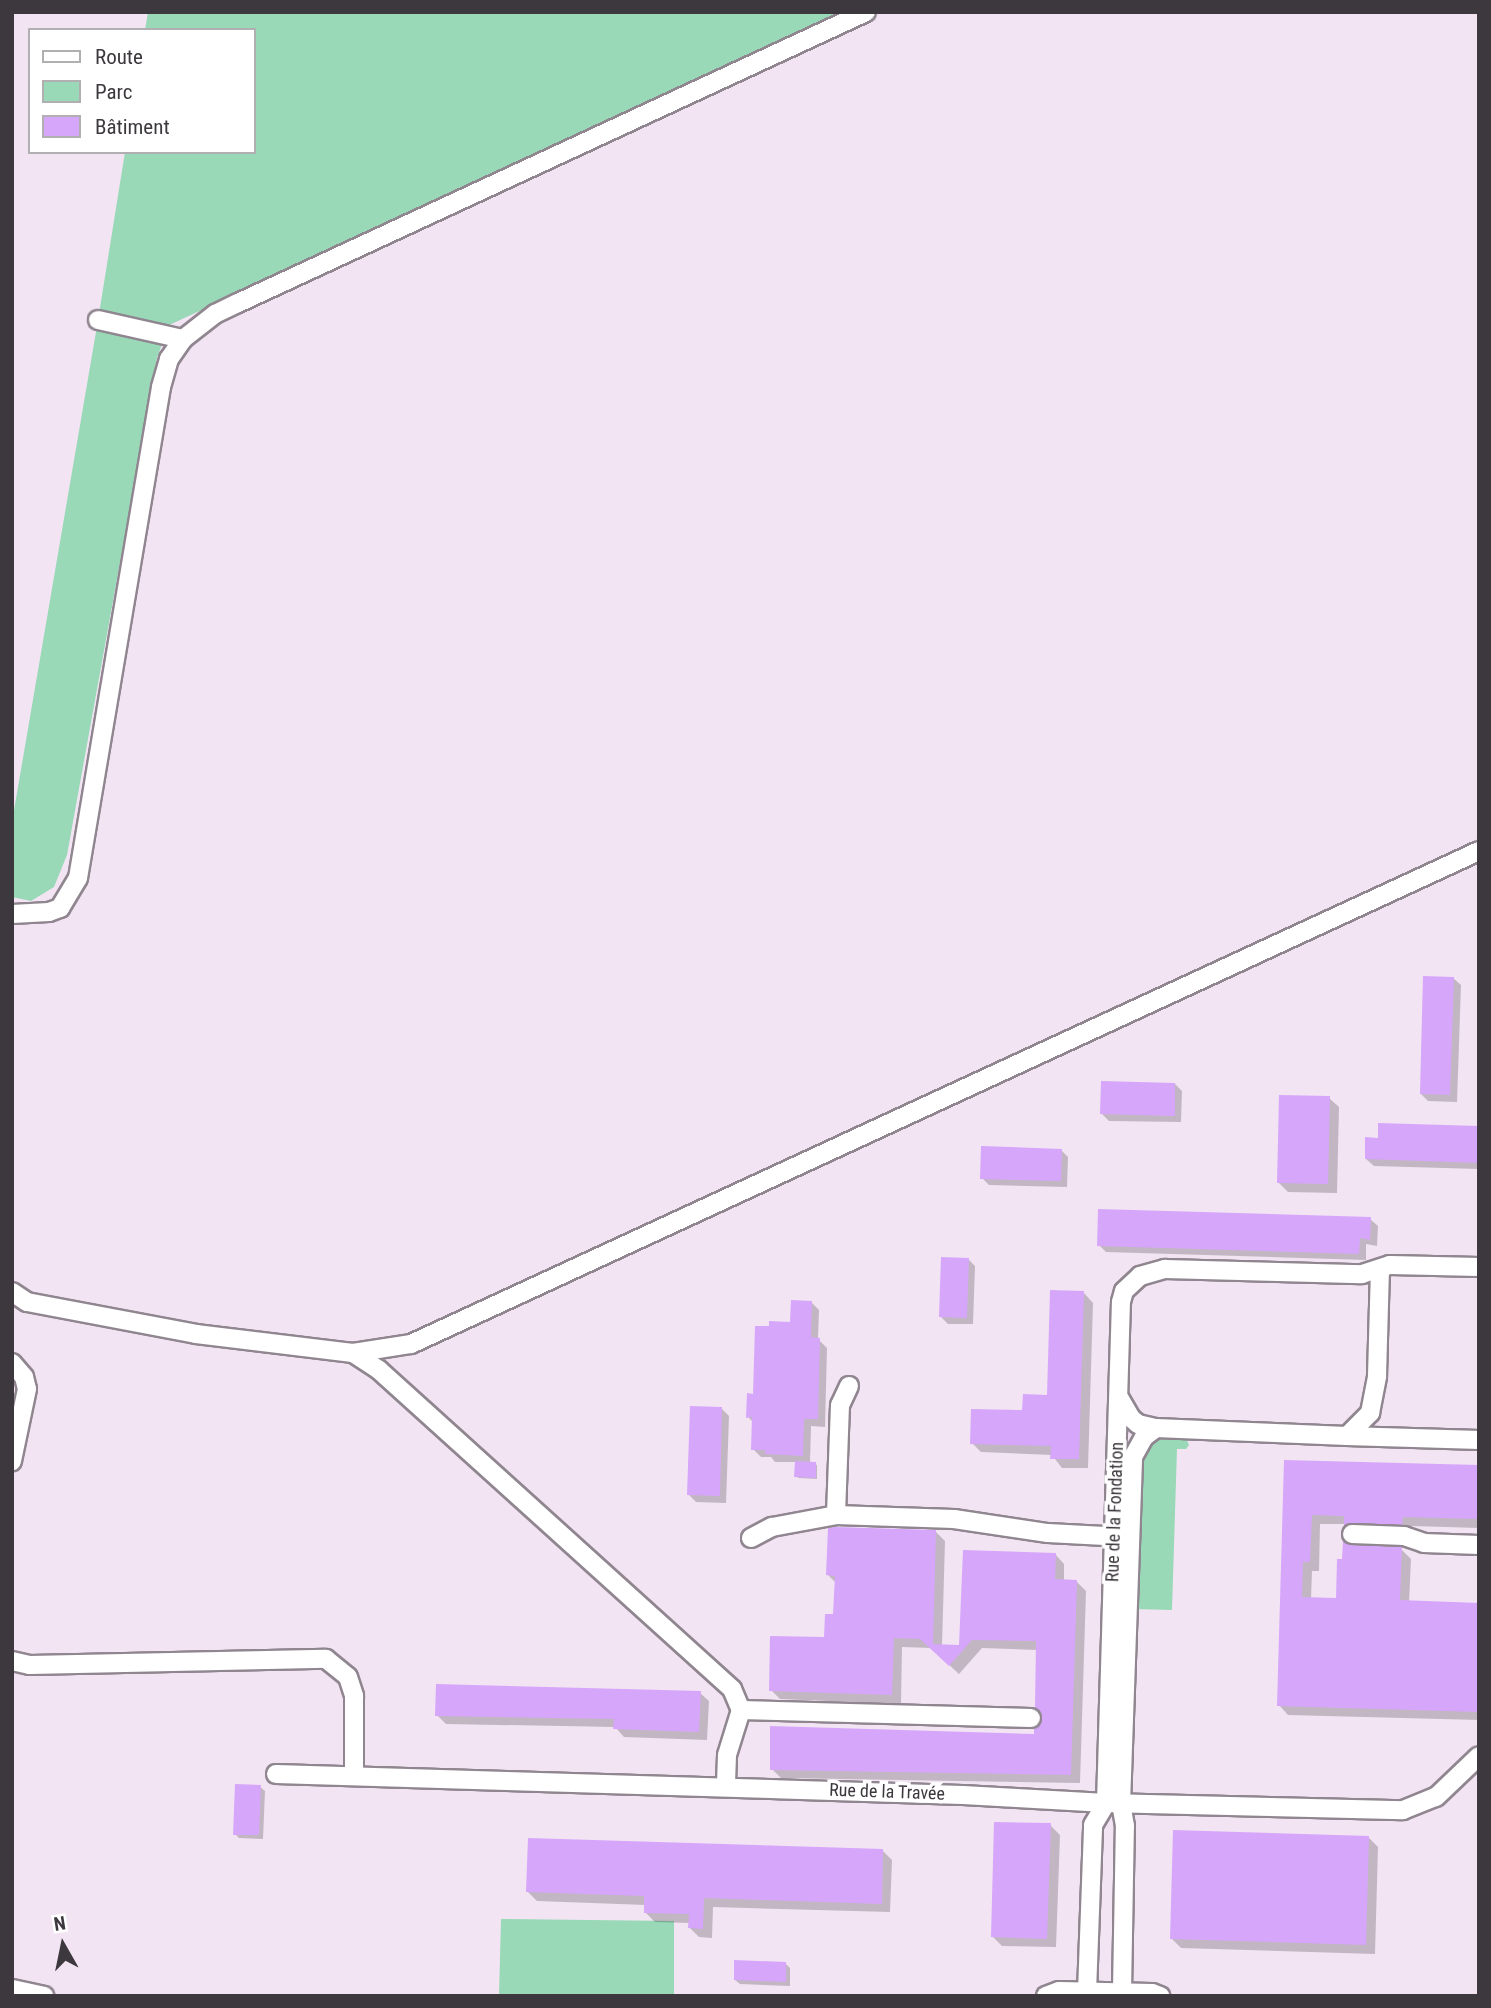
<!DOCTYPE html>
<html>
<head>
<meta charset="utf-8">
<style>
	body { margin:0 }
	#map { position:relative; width:1491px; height:2008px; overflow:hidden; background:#fcf2fc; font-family:"Roboto Condensed",sans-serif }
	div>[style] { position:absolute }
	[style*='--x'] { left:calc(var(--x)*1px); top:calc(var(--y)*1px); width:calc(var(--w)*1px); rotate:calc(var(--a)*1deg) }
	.built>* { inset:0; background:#f3e4f3 }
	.green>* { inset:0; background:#99d9b8 }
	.shadow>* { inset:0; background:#0003 }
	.building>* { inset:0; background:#d6a6fb }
	.roads { filter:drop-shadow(2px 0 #908690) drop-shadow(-2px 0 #908690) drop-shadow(0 2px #908690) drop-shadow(0 -2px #908690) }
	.minor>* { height:18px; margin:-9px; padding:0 9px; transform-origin:9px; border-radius:9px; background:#fff }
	span { translate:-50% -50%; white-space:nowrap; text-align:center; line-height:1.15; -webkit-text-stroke:7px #fff; paint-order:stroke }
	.street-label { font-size:18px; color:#3c383d }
	.frame { position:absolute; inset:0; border:14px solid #3c383d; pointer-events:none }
	.legend { position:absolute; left:28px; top:28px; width:228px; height:126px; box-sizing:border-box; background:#fff; border:2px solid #b1afb1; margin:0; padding:9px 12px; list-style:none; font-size:21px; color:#3c383d }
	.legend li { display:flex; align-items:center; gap:14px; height:35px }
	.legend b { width:35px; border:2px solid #b1afb1 }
	.north { position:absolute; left:28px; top:1910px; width:70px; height:70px; -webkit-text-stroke:5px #fff; paint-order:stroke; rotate:351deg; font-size:19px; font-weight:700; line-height:28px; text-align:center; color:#3c383d }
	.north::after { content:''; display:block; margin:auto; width:24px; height:32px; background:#3c383d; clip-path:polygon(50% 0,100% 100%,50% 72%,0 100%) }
</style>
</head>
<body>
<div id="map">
	<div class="built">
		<div style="clip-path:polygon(evenodd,12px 12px,1479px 12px,1479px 1996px,12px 1996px,12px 12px,30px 30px,254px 30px,254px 152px,30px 152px,30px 30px)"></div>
	</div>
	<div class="green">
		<div style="clip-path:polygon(148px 12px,842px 12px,165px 327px,99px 314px,125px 152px,254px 152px,254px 30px,145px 30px)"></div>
		<div style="clip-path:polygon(97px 326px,163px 341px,157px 358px,67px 855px,54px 887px,31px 901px,12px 897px,12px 822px)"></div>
		<div style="clip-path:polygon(1158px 1436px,1185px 1436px,1189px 1445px,1186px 1449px,1177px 1449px,1172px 1610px,1134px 1609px,1138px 1465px,1142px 1450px)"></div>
		<div style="clip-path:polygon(501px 1919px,674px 1921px,674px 1996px,499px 1996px)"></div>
	</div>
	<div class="shadow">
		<div style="clip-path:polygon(1453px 978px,1461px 985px,1457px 1102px,1428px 1101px,1421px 1094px)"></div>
		<div style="clip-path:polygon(1175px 1084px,1182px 1091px,1181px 1122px,1109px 1121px,1102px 1114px)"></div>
		<div style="clip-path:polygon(1329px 1098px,1339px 1107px,1337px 1193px,1288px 1192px,1278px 1182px)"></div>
		<div style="clip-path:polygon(1479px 1127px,1479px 1169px,1374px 1166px,1366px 1159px,1379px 1140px)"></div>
		<div style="clip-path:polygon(1061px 1150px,1068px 1157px,1067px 1187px,989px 1185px,982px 1178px)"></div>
		<div style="clip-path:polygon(1370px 1219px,1378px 1226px,1377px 1246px,1366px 1244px,1366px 1260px,1106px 1252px,1099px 1245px)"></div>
		<div style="clip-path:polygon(968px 1259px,975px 1266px,973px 1324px,948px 1324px,941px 1317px)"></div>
		<div style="clip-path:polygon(1084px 1293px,1093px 1303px,1088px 1468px,1062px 1468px,1052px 1455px,981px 1452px,972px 1443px,1049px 1397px)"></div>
		<div style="clip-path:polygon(811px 1302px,819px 1310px,818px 1339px,827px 1348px,825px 1427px,811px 1426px,810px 1463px,817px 1465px,817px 1479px,798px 1478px,797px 1462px,775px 1462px,771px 1457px,761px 1457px,753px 1449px,754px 1423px,748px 1417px,771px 1327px,792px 1324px)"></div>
		<div style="clip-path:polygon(722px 1409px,729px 1416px,726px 1503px,696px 1502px,689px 1495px)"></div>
		<div style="clip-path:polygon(1286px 1462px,1479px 1467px,1479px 1528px,1412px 1526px,1411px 1533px,1355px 1535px,1345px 1524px,1320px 1524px,1319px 1571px,1312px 1571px,1311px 1599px,1338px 1600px,1351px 1547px,1401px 1549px,1411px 1559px,1409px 1603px,1479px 1605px,1479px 1720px,1288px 1715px,1279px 1705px)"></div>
		<div style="clip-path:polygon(936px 1532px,945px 1541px,942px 1646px,961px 1647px,1055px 1554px,1064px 1564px,1064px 1581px,1077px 1582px,1086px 1591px,1080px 1783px,781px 1778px,772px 1769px,1035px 1736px,1044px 1717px,1036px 1707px,1038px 1650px,982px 1648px,959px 1674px,931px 1648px,902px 1647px,901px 1704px,780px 1699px,771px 1690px,826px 1638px,835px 1615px,836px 1583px,828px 1575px)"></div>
		<div style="clip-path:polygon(700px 1693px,709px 1701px,707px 1740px,624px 1737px,615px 1727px,446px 1724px,437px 1715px)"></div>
		<div style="clip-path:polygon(260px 1787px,265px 1791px,263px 1839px,239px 1838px,235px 1834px)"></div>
		<div style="clip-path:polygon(1050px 1825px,1060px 1835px,1056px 1947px,1002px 1946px,992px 1936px)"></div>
		<div style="clip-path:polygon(1368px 1837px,1378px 1847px,1375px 1954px,1181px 1948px,1172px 1939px)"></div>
		<div style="clip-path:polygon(883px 1851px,892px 1860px,890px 1912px,713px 1907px,712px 1938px,699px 1937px,690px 1928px,690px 1923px,655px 1922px,645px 1912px,646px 1905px,537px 1901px,527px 1891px)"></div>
		<div style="clip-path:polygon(786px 1964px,790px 1968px,790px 1986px,740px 1984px,735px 1980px)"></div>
	</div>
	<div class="building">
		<div style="clip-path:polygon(1423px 976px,1454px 977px,1450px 1095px,1420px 1094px)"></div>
		<div style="clip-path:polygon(1101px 1081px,1175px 1083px,1175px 1116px,1100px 1114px)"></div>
		<div style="clip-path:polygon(1279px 1095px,1330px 1096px,1328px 1184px,1277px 1183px)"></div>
		<div style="clip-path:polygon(1378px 1123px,1479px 1126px,1479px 1163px,1365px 1159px,1365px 1137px,1378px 1138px)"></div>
		<div style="clip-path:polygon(981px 1146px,1062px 1149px,1061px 1181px,980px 1179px)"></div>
		<div style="clip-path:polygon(1098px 1209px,1371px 1217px,1370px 1240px,1360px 1238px,1359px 1254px,1097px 1246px)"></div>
		<div style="clip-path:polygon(941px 1257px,969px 1258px,967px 1318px,939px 1317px)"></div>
		<div style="clip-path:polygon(1050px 1290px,1084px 1291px,1079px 1459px,1050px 1459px,1051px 1446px,970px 1444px,971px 1409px,1022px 1410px,1023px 1394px,1047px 1395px)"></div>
		<div style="clip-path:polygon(791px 1300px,812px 1301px,811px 1337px,820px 1338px,818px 1419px,804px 1419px,803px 1456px,765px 1454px,765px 1450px,751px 1450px,752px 1417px,746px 1418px,747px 1393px,753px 1394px,755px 1326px,769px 1326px,769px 1321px,790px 1322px)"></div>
		<div style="clip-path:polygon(690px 1406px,722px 1407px,720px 1496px,687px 1495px)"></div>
		<div style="clip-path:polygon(1284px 1460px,1479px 1465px,1479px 1519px,1403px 1517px,1402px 1525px,1352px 1523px,1344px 1527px,1344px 1516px,1312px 1515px,1310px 1562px,1303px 1562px,1302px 1597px,1336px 1598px,1337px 1559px,1342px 1559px,1343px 1541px,1352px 1545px,1402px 1547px,1400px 1600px,1479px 1603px,1479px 1712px,1277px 1706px)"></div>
		<div style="clip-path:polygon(795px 1461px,816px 1462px,816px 1478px,794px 1477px)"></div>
		<div style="clip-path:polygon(835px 1527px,936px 1530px,933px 1644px,959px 1645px,963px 1550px,1056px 1553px,1055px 1579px,1077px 1580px,1071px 1775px,770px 1770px,770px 1726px,1034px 1734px,1034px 1729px,1042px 1719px,1041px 1712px,1035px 1708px,1036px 1641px,972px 1640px,949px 1666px,920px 1639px,894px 1638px,892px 1695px,769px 1691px,770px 1636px,824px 1637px,825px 1614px,833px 1614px,835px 1576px,826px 1575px,828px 1528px)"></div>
		<div style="clip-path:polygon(436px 1684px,701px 1691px,699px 1732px,613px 1729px,614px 1719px,435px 1716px)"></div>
		<div style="clip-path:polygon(235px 1784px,261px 1785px,259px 1835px,233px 1835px)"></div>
		<div style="clip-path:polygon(994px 1822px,1051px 1823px,1047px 1939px,991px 1937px)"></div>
		<div style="clip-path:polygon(1173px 1830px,1369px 1836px,1366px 1945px,1170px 1939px)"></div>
		<div style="clip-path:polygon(528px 1838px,883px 1849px,882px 1904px,704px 1898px,703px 1929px,688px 1928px,689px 1914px,644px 1913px,644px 1896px,526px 1892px)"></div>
		<div style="clip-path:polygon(734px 1960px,786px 1962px,786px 1982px,734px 1980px)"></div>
	</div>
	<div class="roads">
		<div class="minor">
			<div style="--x:98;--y:320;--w:87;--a:12.6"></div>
			<div style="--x:12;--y:914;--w:37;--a:-3"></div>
			<div style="--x:49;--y:912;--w:12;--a:-20"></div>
			<div style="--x:60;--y:908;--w:35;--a:-59"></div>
			<div style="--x:78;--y:878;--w:498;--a:-80.4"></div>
			<div style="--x:161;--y:387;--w:29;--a:-74"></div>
			<div style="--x:169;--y:359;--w:24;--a:-55"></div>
			<div style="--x:183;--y:339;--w:41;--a:-38"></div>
			<div style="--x:215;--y:314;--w:25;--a:-26"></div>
			<div style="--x:238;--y:303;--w:692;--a:-24.86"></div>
			<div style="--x:12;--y:1292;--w:18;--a:34"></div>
			<div style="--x:27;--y:1302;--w:172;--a:10.7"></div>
			<div style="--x:196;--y:1334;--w:158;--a:6.9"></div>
			<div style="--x:353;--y:1353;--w:59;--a:-8.8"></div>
			<div style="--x:411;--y:1344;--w:1176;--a:-24.78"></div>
			<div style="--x:353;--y:1353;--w:31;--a:33"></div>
			<div style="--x:379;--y:1370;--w:476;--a:42.1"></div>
			<div style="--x:732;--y:1689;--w:23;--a:67"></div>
			<div style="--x:741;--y:1710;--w:47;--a:107.3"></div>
			<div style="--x:727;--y:1755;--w:32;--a:92"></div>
			<div style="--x:12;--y:1363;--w:18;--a:49"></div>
			<div style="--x:24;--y:1377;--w:12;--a:76"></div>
			<div style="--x:27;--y:1389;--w:74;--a:101.8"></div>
			<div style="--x:849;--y:1386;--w:21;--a:115"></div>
			<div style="--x:840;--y:1405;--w:110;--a:92.1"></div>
			<div style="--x:836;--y:1515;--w:118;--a:1.9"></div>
			<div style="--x:954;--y:1519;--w:95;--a:8.5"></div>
			<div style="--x:1048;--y:1533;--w:76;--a:3"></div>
			<div style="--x:1120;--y:1399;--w:22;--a:60"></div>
			<div style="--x:1131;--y:1418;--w:9;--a:41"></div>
			<div style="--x:1138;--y:1424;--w:18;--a:13"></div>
			<div style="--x:1347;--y:1436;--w:132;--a:1.7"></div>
			<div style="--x:1352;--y:1534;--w:52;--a:2.2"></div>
			<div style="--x:1404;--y:1536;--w:21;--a:19"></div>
			<div style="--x:1424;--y:1543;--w:55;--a:2.1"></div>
			<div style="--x:751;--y:1538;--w:24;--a:-28"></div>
			<div style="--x:772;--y:1527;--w:65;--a:-10.6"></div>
			<div style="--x:12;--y:1661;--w:18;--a:13"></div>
			<div style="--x:30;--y:1665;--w:296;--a:-1.2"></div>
			<div style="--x:326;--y:1659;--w:28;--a:39"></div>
			<div style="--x:348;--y:1677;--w:20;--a:72"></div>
			<div style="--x:354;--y:1696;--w:80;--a:90"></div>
			<div style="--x:741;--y:1710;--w:290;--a:1.6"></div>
			<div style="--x:276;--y:1774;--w:687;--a:1.75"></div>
			<div style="--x:963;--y:1795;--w:143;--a:3.2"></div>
			<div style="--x:1106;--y:1803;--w:297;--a:1.4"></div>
			<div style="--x:1403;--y:1810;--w:35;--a:-22"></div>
			<div style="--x:1436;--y:1797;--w:59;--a:-43.6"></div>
			<div style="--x:12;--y:1989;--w:33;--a:12"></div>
			<div style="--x:1087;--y:1992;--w:167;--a:-87.9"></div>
			<div style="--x:1093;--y:1825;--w:26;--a:-59"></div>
			<div style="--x:1106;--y:1803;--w:501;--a:-88.29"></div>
			<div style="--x:1121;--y:1302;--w:11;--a:-75"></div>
			<div style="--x:1124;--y:1291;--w:22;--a:-43"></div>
			<div style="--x:1140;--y:1276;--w:26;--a:-16"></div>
			<div style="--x:1165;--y:1269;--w:197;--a:1.5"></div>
			<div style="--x:1362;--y:1274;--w:29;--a:-18"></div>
			<div style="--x:1390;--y:1265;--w:89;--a:1.3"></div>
			<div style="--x:1122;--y:1992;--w:166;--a:-89"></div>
			<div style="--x:1125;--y:1826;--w:22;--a:-100"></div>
			<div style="--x:1121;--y:1804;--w:347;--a:-88"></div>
			<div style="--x:1133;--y:1457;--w:23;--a:-61"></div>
			<div style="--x:1144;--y:1437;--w:15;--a:-37"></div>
			<div style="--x:1156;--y:1428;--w:191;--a:2.4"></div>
			<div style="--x:1347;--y:1436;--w:33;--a:-45"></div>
			<div style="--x:1370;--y:1413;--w:38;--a:-79"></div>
			<div style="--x:1377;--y:1376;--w:107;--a:-88.4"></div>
			<div style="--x:1046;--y:1996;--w:14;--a:-21"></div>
			<div style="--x:1059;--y:1991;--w:93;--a:1.2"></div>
			<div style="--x:1152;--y:1993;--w:9;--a:21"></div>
		</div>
	</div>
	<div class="street-label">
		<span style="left:1115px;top:1512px;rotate:-88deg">Rue de la Fondation</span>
		<span style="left:887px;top:1792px;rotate:2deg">Rue de la Travée</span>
	</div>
	<div class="frame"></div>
	<ul class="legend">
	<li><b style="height:9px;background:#fff"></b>Route</li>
	<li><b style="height:19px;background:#99d9b8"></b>Parc</li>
	<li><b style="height:19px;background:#d6a6fb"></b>Bâtiment</li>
	</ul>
	<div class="north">N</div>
</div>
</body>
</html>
